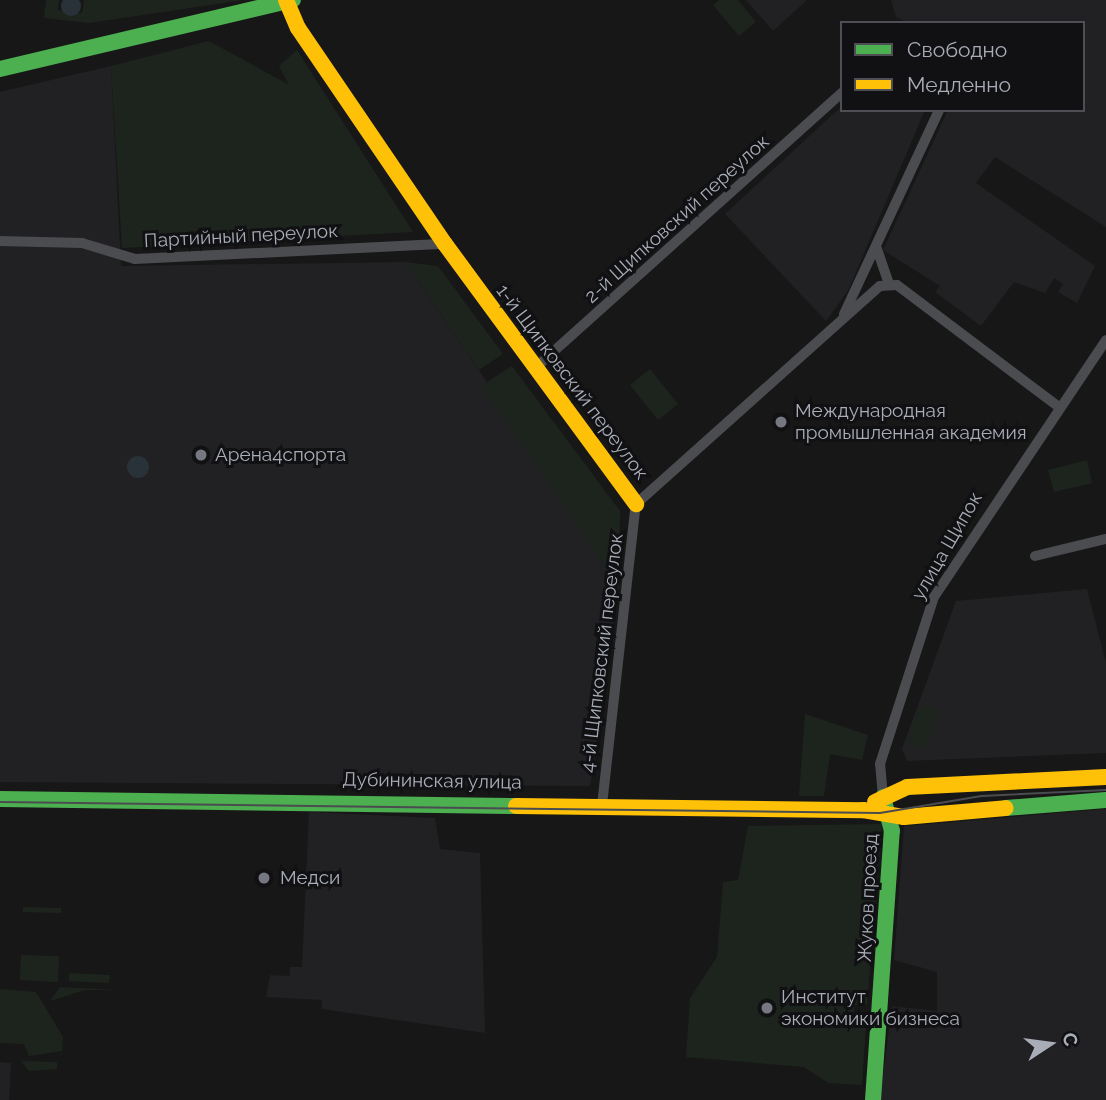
<!DOCTYPE html>
<html>
<head>
<meta charset="utf-8">
<style>
	body { margin:0 }
	#map { position:relative; width:1106px; height:1100px; overflow:hidden; background:#171717; font-family:Raleway,sans-serif }
	div>[style] { position:absolute }
	[style*='--x'] { left:calc(var(--x)*1px); top:calc(var(--y)*1px); width:calc(var(--w)*1px); rotate:calc(var(--a)*1deg) }
	.built>* { inset:0; background:#212123 }
	.green>* { inset:0; background:#1d241e }
	.water>* { inset:0; background:#2a3239 }
	.round { border-radius:50% }
	.street>* { height:10px; margin:-5px; padding:0 5px; transform-origin:5px; border-radius:5px; background:#4b4c50 }
	.fast>* { height:16px; margin:-8px; padding:0 8px; transform-origin:8px; border-radius:8px; background:#4caf50 }
	.slow>* { height:16px; margin:-8px; padding:0 8px; transform-origin:8px; border-radius:8px; background:#ffc107 }
	.tram>* { height:2px; margin:-1px; padding:0 1px; transform-origin:1px; border-radius:1px; background:#4b4c4f }
	.dots>* { width:19px; height:19px; translate:-50% -50%; box-sizing:border-box; border:4px solid #111113; border-radius:50% }
	span { translate:-50% -50%; white-space:nowrap; text-align:center; line-height:1.15; -webkit-text-stroke:6px #111113; paint-order:stroke }
	.street-label { font-size:19px; color:#a8adb8 }
	.poi-label { font-size:19px; color:#a8adb8 }
	.left { translate:0 -50%; text-align:left }
	.legend { position:absolute; left:840px; top:21px; width:245px; height:91px; box-sizing:border-box; background:#111113; border:2px solid #4d4f55; margin:0; padding:9px 12px; list-style:none; font-size:21px; color:#a8adb8 }
	.legend li { display:flex; align-items:center; gap:14px; height:35px }
	.legend b { width:35px; border:2px solid #4d4f55 }
	.north { position:absolute; left:1015px; top:1009px; width:70px; height:70px; -webkit-text-stroke:5px #111113; paint-order:stroke; rotate:77deg; font-size:19px; font-weight:700; line-height:28px; text-align:center; color:#a8adb8 }
	.north::after { content:''; display:block; margin:auto; width:24px; height:32px; background:#a8adb8; clip-path:polygon(50% 0,100% 100%,50% 72%,0 100%) }
</style>
</head>
<body>
<div id="map">
	<div class="built">
		<div style="clip-path:polygon(746px 0,807px 0,773px 31px)"></div>
		<div style="clip-path:polygon(891px 0,1106px 0,1106px 227px,995px 157px,976px 183px,1095px 266px,1077px 303px,1058px 292px,1063px 284px,1054px 278px,1045px 293px,1014px 282px,981px 326px,935px 292px,940px 286px,883px 250px,948px 110px,1083px 110px,1083px 23px,909px 23px,896px 17px)"></div>
		<div style="clip-path:polygon(111px 66px,121px 266px,405px 262px,487px 382px,482px 386px,619px 587px,590px 786px,0 782px,0 92px)"></div>
		<div style="clip-path:polygon(842px 106px,925px 110px,848px 291px,826px 321px,725px 214px)"></div>
		<div style="clip-path:polygon(1087px 589px,1106px 663px,1106px 753px,907px 761px,902px 749px,956px 601px)"></div>
		<div style="clip-path:polygon(1106px 809px,1106px 1100px,880px 1100px,892px 1006px,937px 1011px,937px 972px,894px 960px,904px 826px)"></div>
		<div style="clip-path:polygon(309px 812px,435px 818px,440px 849px,480px 853px,485px 1033px,322px 1009px,322px 1000px,266px 997px,270px 975px,290px 976px,290px 967px,302px 967px)"></div>
		<div style="clip-path:polygon(0 1062px,11px 1063px,9px 1100px,0 1100px)"></div>
	</div>
	<div class="green">
		<div style="clip-path:polygon(46px 0,59px 0,58px 10px,82px 13px,84px 0,244px 0,89px 23px,44px 18px)"></div>
		<div style="clip-path:polygon(719px 0,738px 0,756px 22px,739px 36px,713px 5px)"></div>
		<div style="clip-path:polygon(209px 41px,289px 85px,279px 66px,297px 50px,413px 232px,122px 248px,111px 66px)"></div>
		<div style="clip-path:polygon(405px 262px,438px 266px,503px 354px,479px 370px)"></div>
		<div style="clip-path:polygon(512px 366px,620px 511px,619px 587px,481px 386px)"></div>
		<div style="clip-path:polygon(650px 369px,678px 404px,658px 420px,630px 385px)"></div>
		<div style="clip-path:polygon(1087px 460px,1092px 483px,1054px 492px,1048px 470px)"></div>
		<div style="clip-path:polygon(920px 705px,939px 711px,927px 748px,908px 742px)"></div>
		<div style="clip-path:polygon(805px 714px,868px 735px,862px 760px,830px 754px,824px 796px,799px 796px)"></div>
		<div style="clip-path:polygon(882px 824px,867px 1005px,854px 1005px,854px 1024px,866px 1026px,862px 1085px,828px 1083px,804px 1067px,686px 1057px,690px 998px,717px 957px,723px 882px,738px 880px,748px 826px)"></div>
		<div style="clip-path:polygon(23px 907px,61px 908px,61px 913px,23px 912px)"></div>
		<div style="clip-path:polygon(21px 955px,59px 956px,58px 982px,20px 980px)"></div>
		<div style="clip-path:polygon(69px 973px,110px 975px,109px 983px,69px 981px)"></div>
		<div style="clip-path:polygon(60px 987px,120px 990px,85px 990px,50px 1001px)"></div>
		<div style="clip-path:polygon(0 989px,36px 992px,63px 1037px,62px 1051px,29px 1056px,24px 1044px,0 1043px)"></div>
		<div style="clip-path:polygon(21px 1061px,57px 1062px,57px 1069px,29px 1071px)"></div>
	</div>
	<div class="water">
		<div class="round" style="left:61px;top:-4px;width:20px;height:20px"></div>
		<div class="round" style="left:127px;top:456px;width:22px;height:22px"></div>
	</div>
	<div class="street">
		<div style="--x:0;--y:241;--w:82;--a:1.4"></div>
		<div style="--x:82;--y:243;--w:55;--a:16.8"></div>
		<div style="--x:135;--y:259;--w:310;--a:-2.8"></div>
		<div style="--x:877;--y:249;--w:36;--a:71"></div>
		<div style="--x:844;--y:314;--w:225;--a:-65"></div>
		<div style="--x:534;--y:369;--w:414;--a:-41.9"></div>
		<div style="--x:1035;--y:556;--w:73;--a:-13.5"></div>
		<div style="--x:883;--y:797;--w:33;--a:-95"></div>
		<div style="--x:880;--y:764;--w:176;--a:-72.1"></div>
		<div style="--x:934;--y:597;--w:309;--a:-56.2"></div>
		<div style="--x:602;--y:805;--w:303;--a:-83.6"></div>
		<div style="--x:636;--y:504;--w:327;--a:-41.8"></div>
		<div style="--x:880;--y:286;--w:17;--a:-3"></div>
		<div style="--x:897;--y:285;--w:204;--a:37"></div>
	</div>
	<div class="fast">
		<div style="--x:0;--y:69;--w:301;--a:-13.3"></div>
		<div style="--x:0;--y:799;--w:516;--a:0.78"></div>
		<div style="--x:1006;--y:808;--w:100;--a:-4.6"></div>
		<div style="--x:873;--y:1100;--w:270;--a:-86"></div>
		<div style="--x:892;--y:831;--w:35;--a:-105"></div>
	</div>
	<div class="slow">
		<div style="--x:286;--y:0;--w:30;--a:67"></div>
		<div style="--x:298;--y:28;--w:261;--a:55.8"></div>
		<div style="--x:445;--y:244;--w:323;--a:53.7"></div>
		<div style="--x:875;--y:802;--w:35;--a:-25"></div>
		<div style="--x:907;--y:787;--w:199;--a:-2.9"></div>
		<div style="--x:516;--y:806;--w:347;--a:0.7"></div>
		<div style="--x:863;--y:810;--w:42;--a:9.7"></div>
		<div style="--x:904;--y:817;--w:102;--a:-5"></div>
	</div>
	<div class="tram">
		<div style="--x:0;--y:802;--w:880;--a:0.72"></div>
		<div style="--x:880;--y:813;--w:103;--a:-9.5"></div>
		<div style="--x:982;--y:796;--w:124;--a:-2.8"></div>
	</div>
	<div class="dots">
		<div style="left:781px;top:422px;background:#757880"></div>
		<div style="left:201px;top:455px;background:#757880"></div>
		<div style="left:264px;top:878px;background:#757880"></div>
		<div style="left:767px;top:1008px;background:#757880"></div>
	</div>
	<div class="street-label">
		<span style="left:677px;top:219px;rotate:-42deg">2-й Щипковский переулок</span>
		<span style="left:241px;top:236px;rotate:-3deg">Партийный переулок</span>
		<span style="left:572px;top:382px;rotate:53deg">1-й Щипковский переулок</span>
		<span style="left:947px;top:546px;rotate:-60deg">улица Щипок</span>
		<span style="left:602px;top:653px;rotate:-83deg">4-й Щипковский переулок</span>
		<span style="left:432px;top:781px;rotate:1deg">Дубининская улица</span>
		<span style="left:868px;top:898px;rotate:-87deg">Жуков проезд</span>
	</div>
	<div class="poi-label">
		<span class="left" style="left:795px;top:422px">Международная<br>промышленная академия</span>
		<span class="left" style="left:215px;top:455px">Арена4спорта</span>
		<span class="left" style="left:280px;top:878px">Медси</span>
		<span class="left" style="left:781px;top:1008px">Институт<br>экономики бизнеса</span>
	</div>
	<ul class="legend">
	<li><b style="height:9px;background:#4caf50"></b>Свободно</li>
	<li><b style="height:9px;background:#ffc107"></b>Медленно</li>
	</ul>
	<div class="north">С</div>
</div>
</body>
</html>
